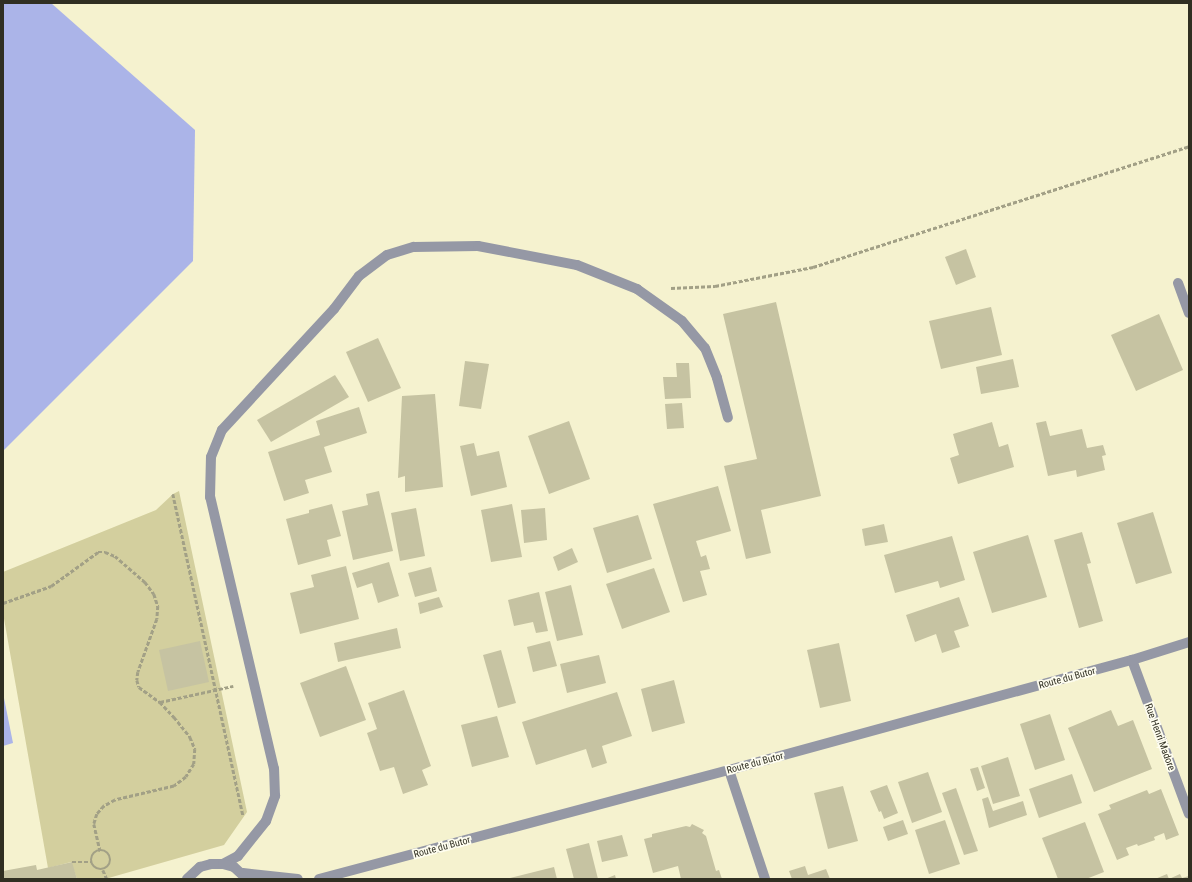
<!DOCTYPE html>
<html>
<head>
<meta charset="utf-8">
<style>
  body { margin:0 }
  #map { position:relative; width:1192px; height:882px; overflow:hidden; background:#f5f2cf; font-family:"Roboto Condensed",sans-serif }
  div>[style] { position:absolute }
  .green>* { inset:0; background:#d3cf9e }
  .water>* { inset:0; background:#abb4e8 }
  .building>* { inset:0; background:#c6c3a2 }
  .path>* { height:2.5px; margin-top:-1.25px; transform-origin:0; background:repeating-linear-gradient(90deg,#a2a086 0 4px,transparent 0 6px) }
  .path>.ring { margin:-1.25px; padding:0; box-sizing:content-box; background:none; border:2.5px solid #a2a086; border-radius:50% }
  .service>* { height:10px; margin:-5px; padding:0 5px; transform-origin:5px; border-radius:5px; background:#9598a5 }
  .minor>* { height:10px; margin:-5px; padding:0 5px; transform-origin:5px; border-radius:5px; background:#9598a5 }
  .tertiary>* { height:10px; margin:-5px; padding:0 5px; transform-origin:5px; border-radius:5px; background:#9598a5 }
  span { translate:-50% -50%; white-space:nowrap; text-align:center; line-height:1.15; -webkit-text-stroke:3.5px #fffef0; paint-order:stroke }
  .street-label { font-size:10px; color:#302f22 }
  .frame { position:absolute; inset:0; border:4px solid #302f22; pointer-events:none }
</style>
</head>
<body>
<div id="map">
  <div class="green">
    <i style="clip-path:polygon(179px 491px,247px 812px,224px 845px,105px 879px,77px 879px,71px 862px,48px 868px,3px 613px,3px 572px,156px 510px,173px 494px)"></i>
  </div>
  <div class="water">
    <i style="clip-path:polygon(3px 3px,51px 3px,195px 130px,193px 261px,3px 451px)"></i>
    <i style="clip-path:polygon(3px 693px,13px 743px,3px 746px)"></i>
  </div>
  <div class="building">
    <i style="clip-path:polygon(966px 249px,976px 277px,956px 285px,945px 257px)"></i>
    <i style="clip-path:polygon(776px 302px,821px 496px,761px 510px,771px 553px,746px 559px,724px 466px,757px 459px,723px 314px)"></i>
    <i style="clip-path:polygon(991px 307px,1002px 355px,941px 369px,929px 321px)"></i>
    <i style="clip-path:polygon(1159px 314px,1183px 370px,1136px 391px,1111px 335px)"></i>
    <i style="clip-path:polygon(378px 338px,401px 388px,368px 402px,346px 352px)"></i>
    <i style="clip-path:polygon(1013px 359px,1019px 387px,981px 394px,976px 367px)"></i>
    <i style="clip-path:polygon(465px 361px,489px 364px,481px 409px,459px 406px)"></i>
    <i style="clip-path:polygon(676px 363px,689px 363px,691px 398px,665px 399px,663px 377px,677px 377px)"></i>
    <i style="clip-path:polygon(335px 375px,349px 397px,271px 442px,257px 420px)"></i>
    <i style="clip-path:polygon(435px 394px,443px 487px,405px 492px,405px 476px,398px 478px,402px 396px)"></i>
    <i style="clip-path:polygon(682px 403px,684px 428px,667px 429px,665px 404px)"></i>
    <i style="clip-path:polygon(359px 407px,367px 433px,324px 447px,332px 472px,305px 480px,309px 493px,284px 501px,268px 452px,320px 435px,316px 421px)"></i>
    <i style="clip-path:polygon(569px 421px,590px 479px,549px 494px,528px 436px)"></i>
    <i style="clip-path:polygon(1046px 421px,1050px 436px,1082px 429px,1087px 448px,1103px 445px,1106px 455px,1102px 456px,1105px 470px,1077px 477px,1076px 470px,1048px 476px,1036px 423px)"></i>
    <i style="clip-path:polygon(992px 422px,999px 447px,1008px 444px,1014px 467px,958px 484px,950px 458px,959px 455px,953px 434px)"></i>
    <i style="clip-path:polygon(474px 443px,477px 456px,499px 451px,507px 487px,471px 496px,460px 446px)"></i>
    <i style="clip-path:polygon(718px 486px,731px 531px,696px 541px,701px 557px,706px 555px,710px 569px,700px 571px,707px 595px,683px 602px,653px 504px)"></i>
    <i style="clip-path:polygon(379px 491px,393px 551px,353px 560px,342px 511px,368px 505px,366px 494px)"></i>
    <i style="clip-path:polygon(332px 504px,341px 536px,327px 540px,331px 556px,298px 565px,286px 519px,309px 513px,309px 510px)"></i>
    <i style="clip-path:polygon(512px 504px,522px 557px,491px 562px,481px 510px)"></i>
    <i style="clip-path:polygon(416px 508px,425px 556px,400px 561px,391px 513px)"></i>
    <i style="clip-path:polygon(545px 508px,547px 540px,524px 543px,521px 510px)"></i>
    <i style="clip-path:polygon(1153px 512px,1172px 573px,1136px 584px,1117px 523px)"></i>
    <i style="clip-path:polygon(638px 515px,652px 559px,607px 573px,593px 528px)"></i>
    <i style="clip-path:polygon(884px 524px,888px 542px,865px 546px,862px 529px)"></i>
    <i style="clip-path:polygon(1082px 532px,1091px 563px,1087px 564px,1103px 621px,1079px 628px,1054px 540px)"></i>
    <i style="clip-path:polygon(1028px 535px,1047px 597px,992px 613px,973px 552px)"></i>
    <i style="clip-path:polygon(952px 536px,965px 580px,940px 588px,938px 581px,895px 593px,884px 555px)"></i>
    <i style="clip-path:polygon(572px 548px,578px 562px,558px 571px,553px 557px)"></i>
    <i style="clip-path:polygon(389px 562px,399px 596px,378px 603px,372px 583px,357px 588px,352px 573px)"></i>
    <i style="clip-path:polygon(346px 566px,359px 619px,300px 634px,290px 593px,314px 587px,311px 575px)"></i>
    <i style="clip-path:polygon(431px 567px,437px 591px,415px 597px,408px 573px)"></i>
    <i style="clip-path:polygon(654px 568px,670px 612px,622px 629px,606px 584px)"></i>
    <i style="clip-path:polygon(571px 585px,583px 635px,557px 641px,545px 592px)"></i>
    <i style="clip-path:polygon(539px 592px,548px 631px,536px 633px,533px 622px,514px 626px,508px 600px)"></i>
    <i style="clip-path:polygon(439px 597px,443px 607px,420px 614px,418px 603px)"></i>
    <i style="clip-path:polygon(959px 597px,969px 626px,954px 631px,960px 647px,942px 653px,936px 634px,915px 642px,906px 615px)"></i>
    <i style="clip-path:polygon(397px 628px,401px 648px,338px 662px,334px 643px)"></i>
    <i style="clip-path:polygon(200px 641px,209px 682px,168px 691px,159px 650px)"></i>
    <i style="clip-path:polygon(550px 641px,557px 666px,533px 672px,527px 647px)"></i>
    <i style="clip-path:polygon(839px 643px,851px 701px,820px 708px,807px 650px)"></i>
    <i style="clip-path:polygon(501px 650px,516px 703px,498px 708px,483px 655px)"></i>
    <i style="clip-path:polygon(599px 655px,606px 683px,567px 693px,560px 664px)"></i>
    <i style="clip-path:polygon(346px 666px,366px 720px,320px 737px,300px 683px)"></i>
    <i style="clip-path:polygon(674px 680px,685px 723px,652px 732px,641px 689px)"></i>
    <i style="clip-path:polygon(404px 690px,431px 766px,422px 770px,428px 785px,403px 794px,394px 767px,380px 771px,367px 733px,377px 729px,368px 703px)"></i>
    <i style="clip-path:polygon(617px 692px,632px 736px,602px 746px,607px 763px,592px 768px,586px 749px,536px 765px,522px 722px)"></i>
    <i style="clip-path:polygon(1111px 710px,1118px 726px,1133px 720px,1152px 769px,1094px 792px,1068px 728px)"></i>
    <i style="clip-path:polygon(1050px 714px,1065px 760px,1035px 770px,1020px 724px)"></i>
    <i style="clip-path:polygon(497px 716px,509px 757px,472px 767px,461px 725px)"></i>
    <i style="clip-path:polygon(1008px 757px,1020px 796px,993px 804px,981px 766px)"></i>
    <i style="clip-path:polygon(978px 767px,985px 788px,977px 791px,970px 769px)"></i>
    <i style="clip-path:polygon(928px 772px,942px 812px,912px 823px,898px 782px)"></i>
    <i style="clip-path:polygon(1072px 774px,1082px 803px,1039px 818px,1029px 789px)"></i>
    <i style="clip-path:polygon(887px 785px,898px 813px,884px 819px,881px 811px,879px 812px,870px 791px)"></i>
    <i style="clip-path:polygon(843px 786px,858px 841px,828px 849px,814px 793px)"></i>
    <i style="clip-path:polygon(956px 788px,978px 851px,964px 855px,942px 793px)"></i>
    <i style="clip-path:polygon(1161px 789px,1179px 835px,1166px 840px,1164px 833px,1154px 837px,1155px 840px,1138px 846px,1137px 844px,1126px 848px,1129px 855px,1117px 860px,1098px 814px,1111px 809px,1109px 805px,1147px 790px,1149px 794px)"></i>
    <i style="clip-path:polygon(988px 797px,993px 811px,1023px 801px,1027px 815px,989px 828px,982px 799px)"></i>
    <i style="clip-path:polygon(903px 820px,908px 834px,888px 841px,883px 827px)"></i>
    <i style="clip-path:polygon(945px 820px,960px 864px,929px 874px,915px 830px)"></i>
    <i style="clip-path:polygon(1085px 822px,1104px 872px,1086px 879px,1058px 879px,1042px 838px)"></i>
    <i style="clip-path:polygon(692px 824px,704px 830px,702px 833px,706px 836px,716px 871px,719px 870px,722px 879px,681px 879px,678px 866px,653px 873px,644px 839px,652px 837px,652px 834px,686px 826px,690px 827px)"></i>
    <i style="clip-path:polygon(622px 835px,628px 856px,602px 862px,597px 841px)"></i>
    <i style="clip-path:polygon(589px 843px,598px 879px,574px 879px,566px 849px)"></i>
    <i style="clip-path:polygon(72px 862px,77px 879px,3px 879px,3px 871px,36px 865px,37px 870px)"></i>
    <i style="clip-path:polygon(805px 866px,808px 875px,826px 869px,830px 879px,792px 879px,789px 871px)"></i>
    <i style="clip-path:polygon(554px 867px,557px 879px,510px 879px,510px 878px)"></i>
    <i style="clip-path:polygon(1167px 874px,1169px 879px,1180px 874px,1182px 878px,1189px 876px,1189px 879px,1155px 879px)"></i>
    <i style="clip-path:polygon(615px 875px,616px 879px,605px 879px)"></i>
  </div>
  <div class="path">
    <i style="left:671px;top:288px;width:44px;rotate:-2.6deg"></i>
    <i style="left:715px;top:286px;width:100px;rotate:-11deg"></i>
    <i style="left:813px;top:267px;width:395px;rotate:-17.8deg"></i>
    <i style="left:173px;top:494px;width:329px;rotate:77.7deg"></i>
    <i style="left:3px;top:603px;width:51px;rotate:-19.5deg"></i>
    <i style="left:51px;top:586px;width:58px;rotate:-35.9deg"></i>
    <i style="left:98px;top:552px;width:7px"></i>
    <i style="left:105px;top:552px;width:11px;rotate:22deg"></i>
    <i style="left:115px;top:556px;width:40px;rotate:41deg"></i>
    <i style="left:145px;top:582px;width:15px;rotate:53deg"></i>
    <i style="left:154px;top:594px;width:13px;rotate:72deg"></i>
    <i style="left:158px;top:606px;width:13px;rotate:94deg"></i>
    <i style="left:157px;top:619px;width:56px;rotate:109.7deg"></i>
    <i style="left:138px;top:672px;width:8px;rotate:97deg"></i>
    <i style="left:137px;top:680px;width:7px;rotate:74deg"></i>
    <i style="left:139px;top:687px;width:26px;rotate:36deg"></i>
    <i style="left:160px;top:702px;width:21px;rotate:47deg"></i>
    <i style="left:174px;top:717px;width:26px;rotate:51deg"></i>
    <i style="left:190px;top:737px;width:13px;rotate:67deg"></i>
    <i style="left:195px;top:749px;width:15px;rotate:94deg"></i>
    <i style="left:194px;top:764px;width:15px;rotate:122deg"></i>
    <i style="left:186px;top:777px;width:15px;rotate:143deg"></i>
    <i style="left:174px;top:786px;width:61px;rotate:166.7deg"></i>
    <i style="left:115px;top:800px;width:13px;rotate:151deg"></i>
    <i style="left:104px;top:806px;width:11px;rotate:131deg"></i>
    <i style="left:97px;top:814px;width:10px;rotate:107deg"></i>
    <i style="left:94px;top:824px;width:28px;rotate:77deg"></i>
    <i style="left:160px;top:702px;width:75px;rotate:-12.4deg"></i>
    <i class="ring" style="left:91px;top:850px;width:17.5px;height:17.5px"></i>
    <i style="left:72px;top:862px;width:20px"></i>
    <i style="left:103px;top:870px;width:10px;rotate:66deg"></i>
  </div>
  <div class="service">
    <i style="left:223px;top:864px;width:17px;rotate:-28deg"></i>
    <i style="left:238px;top:856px;width:45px;rotate:-51.3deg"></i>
    <i style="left:266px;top:821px;width:27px;rotate:-70deg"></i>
    <i style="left:275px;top:796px;width:27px;rotate:-92deg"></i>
    <i style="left:274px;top:769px;width:279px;rotate:-103.2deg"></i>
    <i style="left:210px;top:497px;width:40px;rotate:-88.6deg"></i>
    <i style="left:211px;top:457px;width:29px;rotate:-68deg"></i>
    <i style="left:222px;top:430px;width:165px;rotate:-47.2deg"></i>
    <i style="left:334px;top:309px;width:41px;rotate:-52.9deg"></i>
    <i style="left:359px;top:276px;width:35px;rotate:-37deg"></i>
    <i style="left:387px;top:255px;width:28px;rotate:-17deg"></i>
    <i style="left:414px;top:247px;width:64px;rotate:-0.9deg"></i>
    <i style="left:478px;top:246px;width:101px;rotate:10.9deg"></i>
    <i style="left:577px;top:265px;width:65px;rotate:21.8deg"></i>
    <i style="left:637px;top:289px;width:55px;rotate:35.4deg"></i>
    <i style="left:682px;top:321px;width:35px;rotate:50deg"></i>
    <i style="left:705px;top:348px;width:32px;rotate:68deg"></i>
    <i style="left:717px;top:378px;width:41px;rotate:74.6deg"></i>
  </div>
  <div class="minor">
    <i style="left:1178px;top:283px;width:32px;rotate:70deg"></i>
    <i style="left:1132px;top:660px;width:164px;rotate:69.7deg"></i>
    <i style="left:729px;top:770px;width:115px;rotate:71.7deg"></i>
  </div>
  <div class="tertiary">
    <i style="left:243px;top:873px;width:55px;rotate:6.2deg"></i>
    <i style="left:187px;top:879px;width:18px;rotate:-43deg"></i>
    <i style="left:200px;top:867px;width:11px;rotate:-15deg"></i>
    <i style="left:211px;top:864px;width:12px"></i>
    <i style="left:223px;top:864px;width:11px;rotate:15deg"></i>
    <i style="left:234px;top:867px;width:18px;rotate:43deg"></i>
    <i style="left:319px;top:879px;width:424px;rotate:-14.9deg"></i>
    <i style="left:729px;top:770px;width:418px;rotate:-15.3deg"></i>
    <i style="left:1132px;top:660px;width:60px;rotate:-17.5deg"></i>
  </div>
  <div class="street-label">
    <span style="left:1067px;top:678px;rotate:-15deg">Route du Butor</span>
    <span style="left:1160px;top:737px;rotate:70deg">Rue Henri Madore</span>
    <span style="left:755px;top:763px;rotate:-15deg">Route du Butor</span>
    <span style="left:442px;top:847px;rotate:-15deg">Route du Butor</span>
  </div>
  <div class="frame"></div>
</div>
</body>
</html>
